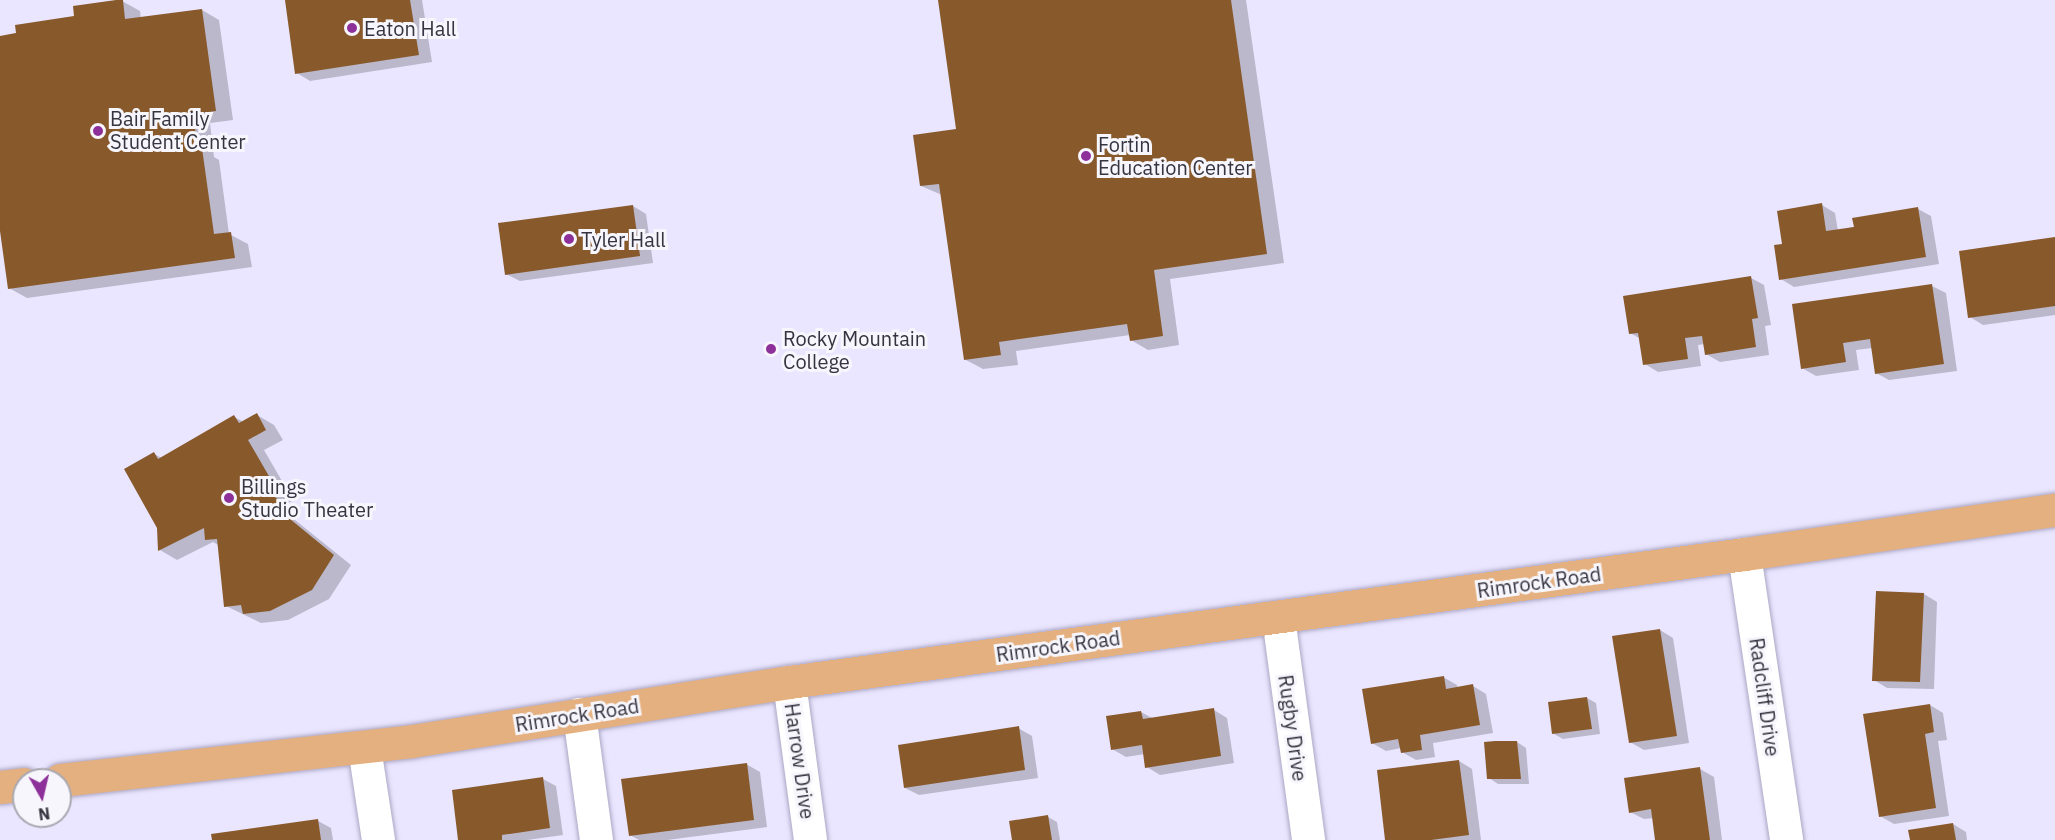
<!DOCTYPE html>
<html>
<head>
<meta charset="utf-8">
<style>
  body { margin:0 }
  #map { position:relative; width:2055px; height:840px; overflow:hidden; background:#eae6ff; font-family:"IBM Plex Sans",sans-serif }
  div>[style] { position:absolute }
  .shadow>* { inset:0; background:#0003 }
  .building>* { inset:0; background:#88592b }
  .roads { filter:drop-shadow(0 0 2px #aca7c4) drop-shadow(0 0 2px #aca7c4) }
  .minor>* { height:33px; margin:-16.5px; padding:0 16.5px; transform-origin:16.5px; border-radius:16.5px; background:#fff }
  .major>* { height:33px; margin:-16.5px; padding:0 16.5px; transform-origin:16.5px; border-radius:16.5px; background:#e5b07f }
  .dots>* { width:16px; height:16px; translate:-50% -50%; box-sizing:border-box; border:3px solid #f7f6fc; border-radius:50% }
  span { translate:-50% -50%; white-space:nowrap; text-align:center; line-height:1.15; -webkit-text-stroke:6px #f7f6fc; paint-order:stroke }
  .poi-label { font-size:20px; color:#363440 }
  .left { translate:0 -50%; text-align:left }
  .street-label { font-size:20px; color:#363440 }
  .north { position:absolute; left:12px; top:768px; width:60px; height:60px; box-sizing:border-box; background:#f7f6fc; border:2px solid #aaa8b1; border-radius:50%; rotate:172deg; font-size:16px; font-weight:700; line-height:24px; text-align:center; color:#363440 }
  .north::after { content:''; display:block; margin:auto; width:21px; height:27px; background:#8e309a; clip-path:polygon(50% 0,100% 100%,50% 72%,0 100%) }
</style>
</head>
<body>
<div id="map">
  <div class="shadow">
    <i style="clip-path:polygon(294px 0,422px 0,432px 62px,310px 81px,297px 73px)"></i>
    <i style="clip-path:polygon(939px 0,1246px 0,1284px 263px,1170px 279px,1179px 345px,1148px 350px,1131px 340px,1130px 335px,1016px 351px,1018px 365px,983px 369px,966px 360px,942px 195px,921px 186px,957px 130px)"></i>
    <i style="clip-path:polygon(122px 1px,140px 11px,141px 19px,202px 10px,219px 20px,233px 120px,210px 123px,214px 157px,219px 160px,229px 234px,248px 244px,252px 267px,27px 298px,9px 288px,0 220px,0 37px,76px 18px)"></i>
    <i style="clip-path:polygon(1822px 205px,1835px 213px,1838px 231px,1918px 209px,1931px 216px,1939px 264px,1794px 287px,1781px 279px,1784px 245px)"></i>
    <i style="clip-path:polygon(633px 206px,646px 214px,653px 263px,520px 281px,506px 274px)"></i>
    <i style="clip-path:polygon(2055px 239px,2055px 315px,1983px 325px,1970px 317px)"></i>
    <i style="clip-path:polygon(1751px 278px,1764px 285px,1771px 325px,1765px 326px,1769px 355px,1720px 362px,1706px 354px,1705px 344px,1698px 345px,1701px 366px,1658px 372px,1645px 364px,1641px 339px,1630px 333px)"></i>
    <i style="clip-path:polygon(1932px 286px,1946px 293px,1957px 371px,1889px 380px,1876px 373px,1872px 348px,1856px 350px,1859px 370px,1816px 376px,1802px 368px)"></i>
    <i style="clip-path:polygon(257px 415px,274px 425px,283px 440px,264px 450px,293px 500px,286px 505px,300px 514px,295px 520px,351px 565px,329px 599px,288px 620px,261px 623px,226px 606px,220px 546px,213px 542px,177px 560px,160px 550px,154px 454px,162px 458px,234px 417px,244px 422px)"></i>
    <i style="clip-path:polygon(1924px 594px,1937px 602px,1934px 689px,1887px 688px,1874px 680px)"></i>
    <i style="clip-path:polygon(1660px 630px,1673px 638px,1689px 743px,1644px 750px,1630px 742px)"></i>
    <i style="clip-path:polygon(1443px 677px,1457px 685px,1458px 689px,1473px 686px,1486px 694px,1493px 733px,1433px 743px,1435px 757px,1416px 760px,1402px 752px,1401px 748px,1386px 751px,1372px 743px)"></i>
    <i style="clip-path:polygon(1587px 698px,1596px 703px,1600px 734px,1563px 739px,1554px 734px)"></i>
    <i style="clip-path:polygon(1930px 705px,1943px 713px,1947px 740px,1938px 741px,1949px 816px,1894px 824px,1880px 816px)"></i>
    <i style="clip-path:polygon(1214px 710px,1227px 718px,1234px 763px,1160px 775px,1147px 767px,1145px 754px,1126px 757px,1112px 749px,1141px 712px,1154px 719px)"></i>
    <i style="clip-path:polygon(1018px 728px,1032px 736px,1038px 778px,919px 795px,905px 788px)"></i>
    <i style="clip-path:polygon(1517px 742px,1526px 748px,1529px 784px,1498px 784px,1489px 778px)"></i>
    <i style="clip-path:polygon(1459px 761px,1472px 769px,1481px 840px,1387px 840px)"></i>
    <i style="clip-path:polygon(746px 764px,760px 772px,767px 827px,667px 840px,639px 840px,630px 835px)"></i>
    <i style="clip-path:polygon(1700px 769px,1714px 777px,1722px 840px,1657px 840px,1654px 818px,1644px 819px,1630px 812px)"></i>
    <i style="clip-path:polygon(543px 779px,556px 786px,563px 835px,527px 840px,460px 840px)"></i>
    <i style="clip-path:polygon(1048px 817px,1057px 822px,1060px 840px,1014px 840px)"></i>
    <i style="clip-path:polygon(318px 821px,331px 828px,333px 840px,213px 840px)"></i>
    <i style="clip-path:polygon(1953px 824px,1966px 832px,1967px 840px,1911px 840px)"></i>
  </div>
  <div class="building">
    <i style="clip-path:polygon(116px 0,123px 0,125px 19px,202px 9px,216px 111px,193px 114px,198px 149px,202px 148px,214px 234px,231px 232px,235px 258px,8px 289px,0 231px,0 36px,16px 33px,15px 25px,74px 16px,73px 6px)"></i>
    <i style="clip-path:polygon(285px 0,410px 0,419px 55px,295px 74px)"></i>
    <i style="clip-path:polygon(938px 0,1231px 0,1267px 254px,1154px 270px,1163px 336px,1130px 341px,1127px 324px,999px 342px,1001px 355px,964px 360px,939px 184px,920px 186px,913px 135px,956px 129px)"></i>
    <i style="clip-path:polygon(1822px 203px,1826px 231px,1854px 227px,1852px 218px,1918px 207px,1926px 257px,1779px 280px,1774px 245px,1782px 244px,1777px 211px)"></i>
    <i style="clip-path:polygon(633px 205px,640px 256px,505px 275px,498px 223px)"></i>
    <i style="clip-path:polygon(2055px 237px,2055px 306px,1968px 318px,1959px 251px)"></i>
    <i style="clip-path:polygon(1751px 276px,1758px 318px,1752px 319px,1756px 347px,1705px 355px,1702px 336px,1685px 338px,1688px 359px,1643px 365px,1638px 333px,1629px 334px,1623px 296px)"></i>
    <i style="clip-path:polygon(1932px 284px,1944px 364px,1875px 374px,1870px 339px,1843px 343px,1846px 362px,1801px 369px,1792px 304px)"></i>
    <i style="clip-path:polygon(257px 413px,266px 430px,248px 440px,277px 490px,270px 494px,284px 503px,279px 510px,334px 555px,312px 590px,270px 611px,243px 614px,241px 605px,224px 607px,217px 539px,205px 540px,204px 528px,158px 551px,157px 528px,124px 469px,154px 452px,158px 459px,234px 415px,239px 423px)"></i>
    <i style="clip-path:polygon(1876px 591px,1924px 593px,1920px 682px,1872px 681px)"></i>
    <i style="clip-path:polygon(1660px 629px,1677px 736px,1629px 743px,1612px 636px)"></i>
    <i style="clip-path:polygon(1444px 676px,1446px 689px,1473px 684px,1480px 725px,1420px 735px,1422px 750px,1401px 753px,1398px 739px,1371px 744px,1362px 689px)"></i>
    <i style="clip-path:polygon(1587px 697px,1592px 729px,1552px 734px,1548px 702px)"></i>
    <i style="clip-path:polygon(1930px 704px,1934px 732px,1925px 734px,1936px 808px,1879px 817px,1863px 714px)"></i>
    <i style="clip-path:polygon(1214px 708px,1221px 756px,1145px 768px,1142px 745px,1111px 750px,1106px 716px,1141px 711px,1143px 719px)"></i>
    <i style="clip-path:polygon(1019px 726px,1025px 770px,904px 788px,898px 745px)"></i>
    <i style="clip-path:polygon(1495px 741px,1517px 741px,1521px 779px,1487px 779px,1484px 742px)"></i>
    <i style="clip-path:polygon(1459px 760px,1469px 835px,1431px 840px,1385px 840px,1377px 770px)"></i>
    <i style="clip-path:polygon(747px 763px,754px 820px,629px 836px,621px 779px)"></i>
    <i style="clip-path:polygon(1700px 767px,1710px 840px,1655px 840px,1651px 809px,1629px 813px,1624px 778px)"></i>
    <i style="clip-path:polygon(543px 777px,550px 828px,502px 835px,502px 840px,458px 840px,452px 790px)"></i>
    <i style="clip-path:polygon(1048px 815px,1052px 840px,1012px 840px,1009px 821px)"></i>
    <i style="clip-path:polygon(318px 819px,321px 840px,212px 840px,211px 834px)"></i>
    <i style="clip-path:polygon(1953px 823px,1956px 840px,1910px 840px,1908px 830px)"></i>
  </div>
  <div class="roads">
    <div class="minor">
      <i style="left:1744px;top:554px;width:289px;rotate:81.6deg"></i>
      <i style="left:1278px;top:617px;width:225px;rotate:82.3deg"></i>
      <i style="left:789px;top:682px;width:159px;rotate:82.4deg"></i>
      <i style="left:579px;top:714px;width:127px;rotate:82.3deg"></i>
      <i style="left:364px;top:747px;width:94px;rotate:81.4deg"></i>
    </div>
    <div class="major">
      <i style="left:60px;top:780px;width:354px;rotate:-6.3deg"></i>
      <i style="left:412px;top:741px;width:382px;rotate:-8.9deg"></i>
      <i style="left:789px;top:682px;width:964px;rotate:-7.63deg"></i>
      <i style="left:1744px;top:554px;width:314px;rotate:-8.1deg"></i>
      <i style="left:0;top:787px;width:24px;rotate:-7deg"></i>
    </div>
  </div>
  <div class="dots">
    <i style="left:352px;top:28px;background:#8e309a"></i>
    <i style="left:98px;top:131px;background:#8e309a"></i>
    <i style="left:1086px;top:156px;background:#8e309a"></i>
    <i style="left:569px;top:239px;background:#8e309a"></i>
    <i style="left:771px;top:349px;background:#8e309a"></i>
    <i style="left:229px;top:498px;background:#8e309a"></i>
  </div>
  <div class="poi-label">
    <span class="left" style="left:364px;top:28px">Eaton Hall</span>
    <span class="left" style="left:110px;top:130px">Bair Family<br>Student Center</span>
    <span class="left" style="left:1098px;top:156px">Fortin<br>Education Center</span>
    <span class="left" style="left:581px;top:239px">Tyler Hall</span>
    <span class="left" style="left:783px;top:350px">Rocky Mountain<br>College</span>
    <span class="left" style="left:241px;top:498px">Billings<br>Studio Theater</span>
  </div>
  <div class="street-label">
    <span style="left:1539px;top:582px;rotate:-8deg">Rimrock Road</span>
    <span style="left:1058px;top:646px;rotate:-8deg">Rimrock Road</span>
    <span style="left:1765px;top:697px;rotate:82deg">Radcliff Drive</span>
    <span style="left:577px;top:715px;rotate:-9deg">Rimrock Road</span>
    <span style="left:1293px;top:728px;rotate:82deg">Rugby Drive</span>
    <span style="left:800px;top:761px;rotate:82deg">Harrow Drive</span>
  </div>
  <div class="north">N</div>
</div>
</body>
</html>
